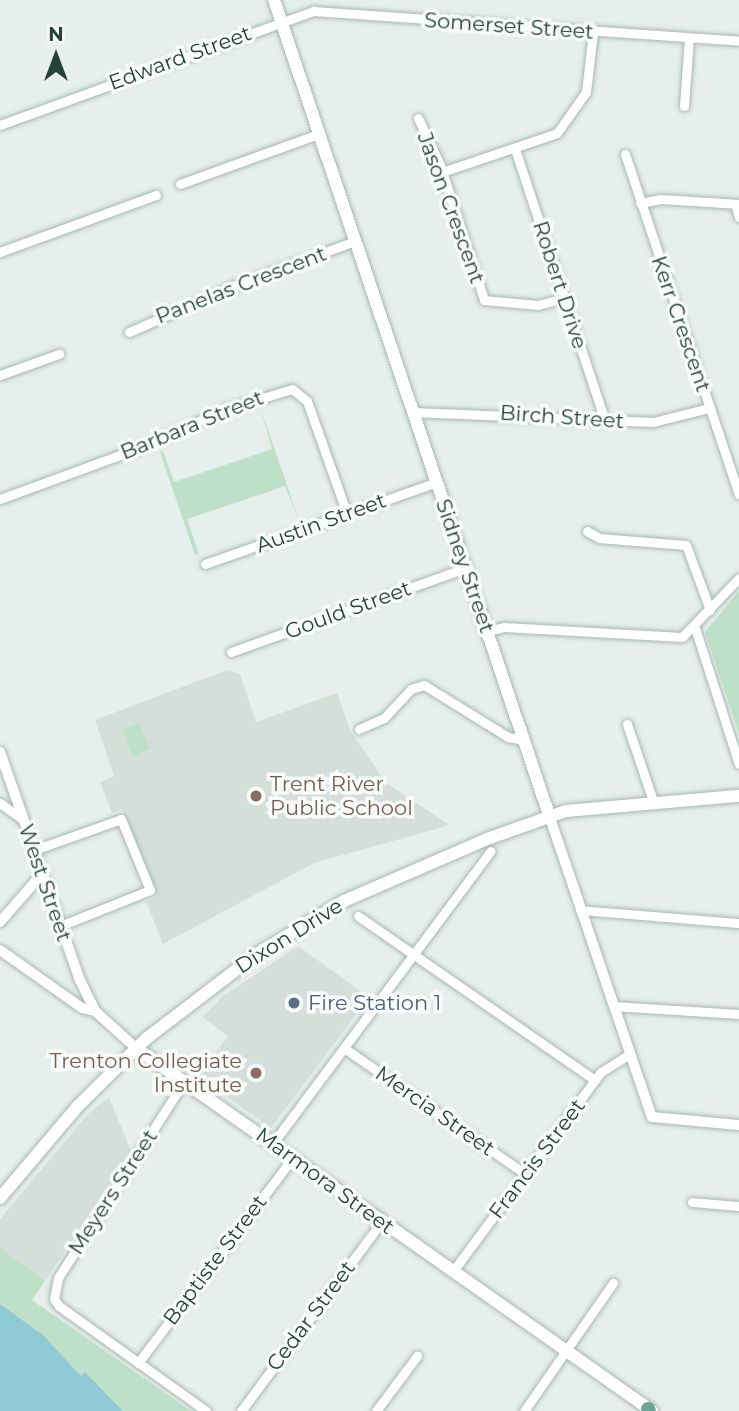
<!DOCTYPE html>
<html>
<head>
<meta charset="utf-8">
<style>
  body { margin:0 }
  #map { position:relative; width:739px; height:1411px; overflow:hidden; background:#e6efeb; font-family:Montserrat,sans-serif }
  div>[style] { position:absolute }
  .built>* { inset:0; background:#d4dfda }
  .green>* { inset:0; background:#bfe0c8 }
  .water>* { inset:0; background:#8ec9d4 }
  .roads { filter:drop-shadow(0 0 2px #a8b8b2) drop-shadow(0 0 2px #a8b8b2) }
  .minor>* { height:9px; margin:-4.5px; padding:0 4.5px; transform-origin:4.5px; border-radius:4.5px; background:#fff }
  .tertiary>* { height:10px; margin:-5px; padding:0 5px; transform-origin:5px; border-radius:5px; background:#fff }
  .secondary>* { height:12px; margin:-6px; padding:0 6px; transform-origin:6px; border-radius:6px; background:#fff }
  .primary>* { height:14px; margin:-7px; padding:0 7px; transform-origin:7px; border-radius:7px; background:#6aa596 }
  .dots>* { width:19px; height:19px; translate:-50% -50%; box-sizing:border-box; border:4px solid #f7fbf9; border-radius:50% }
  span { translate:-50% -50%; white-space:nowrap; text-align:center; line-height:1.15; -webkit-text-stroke:7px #f7fbf9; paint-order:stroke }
  .street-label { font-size:21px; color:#24423a }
  .education-label { font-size:21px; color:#785e54 }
  .left { translate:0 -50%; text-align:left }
  .right { translate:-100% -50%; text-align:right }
  .service-label { font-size:21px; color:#4e5e75 }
  .north { position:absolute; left:21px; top:21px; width:70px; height:70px; -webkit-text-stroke:5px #f7fbf9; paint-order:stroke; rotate:0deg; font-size:19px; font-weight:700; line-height:28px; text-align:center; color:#24423a }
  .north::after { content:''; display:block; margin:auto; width:24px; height:32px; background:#24423a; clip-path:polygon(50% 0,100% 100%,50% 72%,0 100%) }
</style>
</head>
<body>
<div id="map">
  <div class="built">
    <i style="clip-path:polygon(227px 670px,240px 674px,256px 722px,337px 693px,351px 732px,386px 783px,450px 825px,314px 863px,163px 944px,146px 901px,157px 897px,122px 809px,112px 813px,100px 782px,114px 776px,95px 720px)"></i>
    <i style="clip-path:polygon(298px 946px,369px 997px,271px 1128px,198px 1076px,228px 1036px,202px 1017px,222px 997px)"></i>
    <i style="clip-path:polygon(109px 1097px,131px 1151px,45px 1281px,0 1247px,0 1219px,88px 1114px)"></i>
  </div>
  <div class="green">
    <i style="clip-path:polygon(260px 407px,299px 520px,285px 486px,187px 519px,199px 554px,195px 555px,160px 452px,163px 451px,174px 482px,272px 449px)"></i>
    <i style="clip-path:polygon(739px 591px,739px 733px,705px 632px)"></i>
    <i style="clip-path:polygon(139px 723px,150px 749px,132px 756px,122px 730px)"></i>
    <i style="clip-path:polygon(0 1247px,45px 1281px,32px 1300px,191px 1411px,123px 1411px,86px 1373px,81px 1376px,43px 1335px,0 1304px)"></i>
  </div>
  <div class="water">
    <i style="clip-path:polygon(0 1304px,43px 1335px,81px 1376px,85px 1372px,123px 1411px,0 1411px)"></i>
  </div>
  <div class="roads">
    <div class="minor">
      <i style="left:684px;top:106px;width:68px;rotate:-85.8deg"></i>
      <i style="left:418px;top:118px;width:52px;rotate:64.9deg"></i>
      <i style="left:440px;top:165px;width:142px;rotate:71.9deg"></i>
      <i style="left:484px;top:300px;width:54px;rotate:5.3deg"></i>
      <i style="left:538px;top:305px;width:27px;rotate:-15deg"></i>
      <i style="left:0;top:125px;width:334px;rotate:-20deg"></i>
      <i style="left:314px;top:11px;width:426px;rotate:4deg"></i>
      <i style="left:515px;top:149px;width:287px;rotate:71.7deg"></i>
      <i style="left:625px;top:154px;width:359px;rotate:71.5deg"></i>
      <i style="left:442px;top:172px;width:121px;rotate:-18.7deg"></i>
      <i style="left:557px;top:133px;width:50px;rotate:-54.7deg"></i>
      <i style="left:586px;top:92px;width:60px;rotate:-83.3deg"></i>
      <i style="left:180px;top:184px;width:147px;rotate:-19.9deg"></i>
      <i style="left:640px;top:203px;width:21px;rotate:-11deg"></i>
      <i style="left:661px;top:199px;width:78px;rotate:3.7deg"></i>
      <i style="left:735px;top:204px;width:14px;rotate:73deg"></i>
      <i style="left:0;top:252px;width:166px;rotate:-20.1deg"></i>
      <i style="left:129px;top:332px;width:117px;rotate:-23.7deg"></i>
      <i style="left:236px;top:285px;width:127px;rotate:-20.3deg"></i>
      <i style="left:0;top:375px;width:63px;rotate:-19.6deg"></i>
      <i style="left:413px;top:412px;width:240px;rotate:2.4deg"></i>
      <i style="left:653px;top:422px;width:58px;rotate:-14deg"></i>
      <i style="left:0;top:499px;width:153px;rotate:-20.2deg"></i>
      <i style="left:144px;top:446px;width:90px;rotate:-24.3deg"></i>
      <i style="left:226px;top:409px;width:69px;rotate:-16.9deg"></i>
      <i style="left:292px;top:389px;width:19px;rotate:39deg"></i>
      <i style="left:307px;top:401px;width:120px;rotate:70.5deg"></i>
      <i style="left:587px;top:531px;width:14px;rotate:30deg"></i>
      <i style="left:599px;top:538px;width:87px;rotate:4.6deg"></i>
      <i style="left:686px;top:545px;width:69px;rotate:69.7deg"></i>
      <i style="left:205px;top:564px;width:246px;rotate:-19.5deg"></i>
      <i style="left:695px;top:628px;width:143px;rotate:72.1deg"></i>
      <i style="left:487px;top:631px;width:17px;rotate:-13deg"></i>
      <i style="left:504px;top:627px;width:178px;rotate:3.2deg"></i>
      <i style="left:682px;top:637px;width:82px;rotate:-46deg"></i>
      <i style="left:231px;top:652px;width:249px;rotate:-19.7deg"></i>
      <i style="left:627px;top:724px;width:81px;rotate:71.3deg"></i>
      <i style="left:359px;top:729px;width:27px;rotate:-24deg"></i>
      <i style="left:384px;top:718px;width:40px;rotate:-47deg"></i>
      <i style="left:411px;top:689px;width:14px;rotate:-17deg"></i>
      <i style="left:424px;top:685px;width:99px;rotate:31.8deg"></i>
      <i style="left:508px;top:737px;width:15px;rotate:11deg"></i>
      <i style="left:0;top:803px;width:27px;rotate:36deg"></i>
      <i style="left:34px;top:850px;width:92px;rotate:-19.6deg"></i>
      <i style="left:121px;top:819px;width:77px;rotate:67.8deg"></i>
      <i style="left:150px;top:890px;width:97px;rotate:158.2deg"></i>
      <i style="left:580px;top:910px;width:160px;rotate:4.7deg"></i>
      <i style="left:358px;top:916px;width:288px;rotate:34.7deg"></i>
      <i style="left:613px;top:1006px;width:126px;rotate:3.6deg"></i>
      <i style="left:344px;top:1048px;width:221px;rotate:34.8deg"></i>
      <i style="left:185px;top:1080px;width:235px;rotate:122.7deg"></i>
      <i style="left:58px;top:1278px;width:21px;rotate:101deg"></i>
      <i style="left:54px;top:1299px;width:9px;rotate:54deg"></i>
      <i style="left:59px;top:1306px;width:181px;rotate:35.5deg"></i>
      <i style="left:273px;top:1143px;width:364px;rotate:-53.3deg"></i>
      <i style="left:692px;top:1202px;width:47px;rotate:4.9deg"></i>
      <i style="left:453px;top:1271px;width:248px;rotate:-53.4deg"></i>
      <i style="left:601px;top:1072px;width:32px;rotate:-32deg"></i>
      <i style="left:138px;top:1363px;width:258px;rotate:-53deg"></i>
      <i style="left:241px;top:1411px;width:237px;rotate:-53.4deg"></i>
      <i style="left:376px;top:1411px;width:69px;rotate:-53.3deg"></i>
      <i style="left:524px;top:1411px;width:156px;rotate:-55.2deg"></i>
    </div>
    <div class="tertiary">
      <i style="left:0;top:752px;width:239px;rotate:70.7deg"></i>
      <i style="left:79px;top:978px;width:37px;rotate:64deg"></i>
      <i style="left:549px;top:815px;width:319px;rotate:71.2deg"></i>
      <i style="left:652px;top:1117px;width:87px;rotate:5.3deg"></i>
      <i style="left:0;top:922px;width:64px;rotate:-48.8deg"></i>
      <i style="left:0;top:950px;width:100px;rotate:35.3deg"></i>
      <i style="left:82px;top:1008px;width:13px;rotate:13deg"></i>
      <i style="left:95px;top:1011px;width:55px;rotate:42.1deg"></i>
    </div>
    <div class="secondary">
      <i style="left:274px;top:0;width:860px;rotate:71.35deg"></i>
      <i style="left:136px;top:1048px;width:631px;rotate:35.13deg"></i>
      <i style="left:0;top:1198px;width:122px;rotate:-49.7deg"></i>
      <i style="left:79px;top:1105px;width:95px;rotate:-44.6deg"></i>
      <i style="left:147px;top:1038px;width:138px;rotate:-37.4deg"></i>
      <i style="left:257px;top:954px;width:102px;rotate:-31.3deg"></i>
      <i style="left:344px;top:901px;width:156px;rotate:-23.4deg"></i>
      <i style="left:487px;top:839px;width:84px;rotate:-19.5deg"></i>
      <i style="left:566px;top:811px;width:174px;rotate:-5deg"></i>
    </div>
    <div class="primary">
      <i style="left:648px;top:1409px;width:2px;rotate:63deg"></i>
    </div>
  </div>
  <div class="dots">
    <i style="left:256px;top:796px;background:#8d6e63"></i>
    <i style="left:294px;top:1003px;background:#5c6f8a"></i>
    <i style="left:256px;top:1073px;background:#8d6e63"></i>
  </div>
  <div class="street-label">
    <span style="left:509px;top:26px;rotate:4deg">Somerset Street</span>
    <span style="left:180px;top:58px;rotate:-20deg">Edward Street</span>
    <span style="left:451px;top:208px;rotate:70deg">Jason Crescent</span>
    <span style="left:241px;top:285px;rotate:-21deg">Panelas Crescent</span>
    <span style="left:560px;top:285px;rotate:72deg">Robert Drive</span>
    <span style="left:681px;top:324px;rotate:71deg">Kerr Crescent</span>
    <span style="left:562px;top:417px;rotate:4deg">Birch Street</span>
    <span style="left:192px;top:425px;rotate:-22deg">Barbara Street</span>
    <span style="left:321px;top:523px;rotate:-20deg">Austin Street</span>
    <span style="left:465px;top:566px;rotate:71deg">Sidney Street</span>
    <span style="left:348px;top:610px;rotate:-20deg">Gould Street</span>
    <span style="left:45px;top:883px;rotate:71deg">West Street</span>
    <span style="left:289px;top:936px;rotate:-32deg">Dixon Drive</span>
    <span style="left:435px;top:1111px;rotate:35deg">Mercia Street</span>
    <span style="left:537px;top:1159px;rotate:-53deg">Francis Street</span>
    <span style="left:325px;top:1181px;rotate:36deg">Marmora Street</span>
    <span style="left:113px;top:1192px;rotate:-57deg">Meyers Street</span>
    <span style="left:215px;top:1260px;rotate:-53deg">Baptiste Street</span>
    <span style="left:311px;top:1316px;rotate:-53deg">Cedar Street</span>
  </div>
  <div class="education-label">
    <span class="left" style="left:270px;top:796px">Trent River<br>Public School</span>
    <span class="right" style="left:242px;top:1073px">Trenton Collegiate<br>Institute</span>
  </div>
  <div class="service-label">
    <span class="left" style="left:308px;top:1003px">Fire Station 1</span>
  </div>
  <div class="north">N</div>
</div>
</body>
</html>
